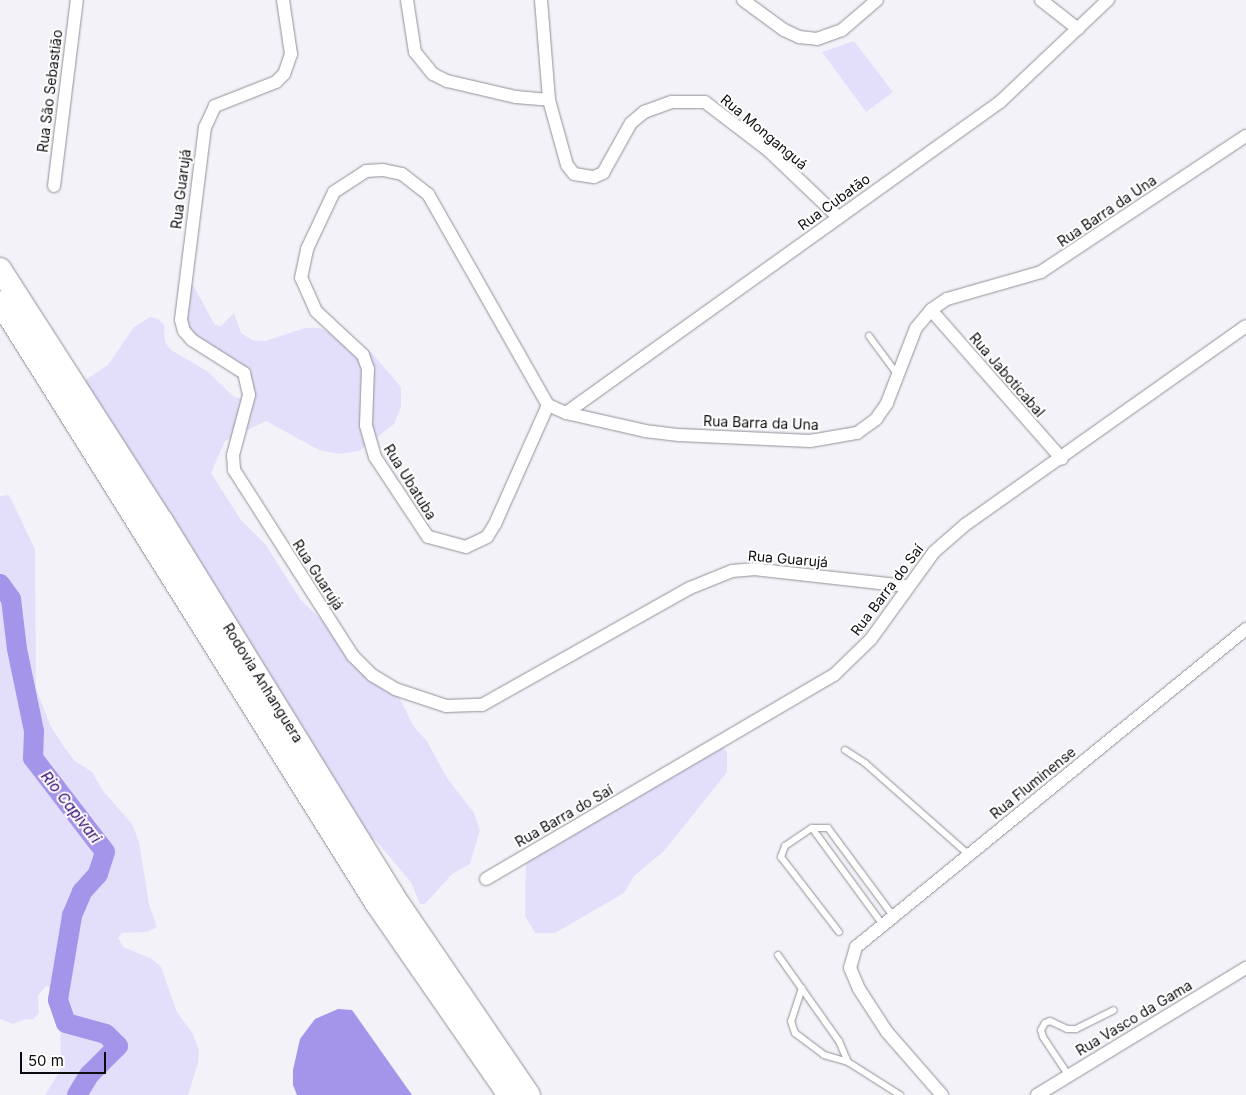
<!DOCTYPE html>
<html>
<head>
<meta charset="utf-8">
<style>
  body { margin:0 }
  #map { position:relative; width:1246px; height:1095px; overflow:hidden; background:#f3f2f9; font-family:Inter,sans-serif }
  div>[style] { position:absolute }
  .green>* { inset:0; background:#e3dffb }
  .water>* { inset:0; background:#a494ea }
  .river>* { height:20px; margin:-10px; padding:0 10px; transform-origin:10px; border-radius:10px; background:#a494ea }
  .roads { filter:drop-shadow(0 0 1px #919096) drop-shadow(0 0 1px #919096) }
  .lane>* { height:6px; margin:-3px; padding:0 3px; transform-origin:3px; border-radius:3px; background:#fff }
  .street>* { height:12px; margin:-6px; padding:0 6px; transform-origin:6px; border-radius:6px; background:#fff }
  .highway>* { height:22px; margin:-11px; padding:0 11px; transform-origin:11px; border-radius:11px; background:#fff }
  span { translate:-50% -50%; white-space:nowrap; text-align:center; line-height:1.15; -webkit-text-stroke:4px #fff; paint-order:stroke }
  .street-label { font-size:14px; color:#0c0c0e }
  .water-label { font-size:15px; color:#31046d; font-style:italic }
  .scale { position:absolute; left:20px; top:1052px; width:86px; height:22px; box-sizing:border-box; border:2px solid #0c0c0e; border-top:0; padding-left:6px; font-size:15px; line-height:18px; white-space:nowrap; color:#0c0c0e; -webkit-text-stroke:4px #fff; paint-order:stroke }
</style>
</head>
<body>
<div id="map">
  <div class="green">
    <i style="clip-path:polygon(854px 41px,893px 92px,866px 112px,822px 52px)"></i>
    <i style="clip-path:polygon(189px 278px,215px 325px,221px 326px,234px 313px,241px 333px,252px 340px,265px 341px,305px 328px,320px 328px,371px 352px,401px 387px,401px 407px,394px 424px,359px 451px,339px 454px,319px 450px,266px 421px,225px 441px,211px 473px,241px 520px,265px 544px,301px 600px,332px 630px,350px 655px,397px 693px,414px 727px,427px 741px,447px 778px,474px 813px,480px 830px,470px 864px,452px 874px,425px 904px,420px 904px,411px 882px,376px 841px,368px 838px,81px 383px,108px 365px,134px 327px,150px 317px,158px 319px,164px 325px,165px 342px,171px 350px,207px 371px,234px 397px,242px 399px,248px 395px,247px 388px,228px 368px,184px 329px)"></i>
    <i style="clip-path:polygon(9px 495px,35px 549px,36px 688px,50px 725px,64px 747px,75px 761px,92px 772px,103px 791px,132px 824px,139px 842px,149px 904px,157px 927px,147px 932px,122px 933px,118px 938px,123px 947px,152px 959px,161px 967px,177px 1012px,193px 1034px,199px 1051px,198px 1063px,188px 1095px,45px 1095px,61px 1069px,60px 1017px,54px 994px,48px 986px,45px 987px,38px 996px,39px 1013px,33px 1020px,26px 1019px,13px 1024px,0 1019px,0 496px)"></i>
    <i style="clip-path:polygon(714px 738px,727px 752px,727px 772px,665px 850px,634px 876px,624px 893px,555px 933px,535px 933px,525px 916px,526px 856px)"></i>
  </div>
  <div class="water">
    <i style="clip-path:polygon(338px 1009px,352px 1010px,412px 1095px,297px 1095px,293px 1085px,293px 1070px,300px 1039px,315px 1019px)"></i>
  </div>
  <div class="river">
    <i style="left:0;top:584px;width:19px;rotate:54deg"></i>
    <i style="left:11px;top:599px;width:50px;rotate:83.2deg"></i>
    <i style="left:17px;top:649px;width:84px;rotate:78.3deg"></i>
    <i style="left:34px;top:731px;width:27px;rotate:92deg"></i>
    <i style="left:33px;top:758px;width:118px;rotate:52.5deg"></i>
    <i style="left:105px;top:852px;width:23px;rotate:108deg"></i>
    <i style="left:98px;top:874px;width:24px;rotate:132deg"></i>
    <i style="left:82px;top:892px;width:26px;rotate:113deg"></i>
    <i style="left:72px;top:916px;width:85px;rotate:99.5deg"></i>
    <i style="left:58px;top:1000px;width:24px;rotate:71deg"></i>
    <i style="left:66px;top:1023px;width:41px;rotate:15.4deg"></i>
    <i style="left:106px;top:1034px;width:17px;rotate:45deg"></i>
    <i style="left:118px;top:1046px;width:41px;rotate:135deg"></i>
    <i style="left:89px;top:1075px;width:23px;rotate:121deg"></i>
  </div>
  <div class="roads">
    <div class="lane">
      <i style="left:869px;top:336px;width:47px;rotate:53.6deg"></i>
      <i style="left:845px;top:750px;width:24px;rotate:33deg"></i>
      <i style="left:865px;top:763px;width:139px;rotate:41.5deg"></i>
      <i style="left:812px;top:828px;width:16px"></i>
      <i style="left:828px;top:828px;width:109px;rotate:53.5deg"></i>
      <i style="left:839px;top:932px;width:95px;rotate:-127.7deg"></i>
      <i style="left:781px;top:857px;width:12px;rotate:-70deg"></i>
      <i style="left:785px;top:846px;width:32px;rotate:-34deg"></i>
      <i style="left:812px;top:828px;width:120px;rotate:53.8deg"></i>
      <i style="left:778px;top:955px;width:105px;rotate:54.7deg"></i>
      <i style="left:839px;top:1041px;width:23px;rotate:67deg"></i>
      <i style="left:802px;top:988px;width:35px;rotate:108deg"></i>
      <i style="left:791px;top:1021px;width:13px;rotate:72deg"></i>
      <i style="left:795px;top:1033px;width:36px;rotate:37deg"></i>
      <i style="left:824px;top:1055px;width:25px;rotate:16deg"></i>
      <i style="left:848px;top:1062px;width:62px;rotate:32.4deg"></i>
      <i style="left:1069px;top:1076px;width:47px;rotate:-123.7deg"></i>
      <i style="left:1043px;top:1037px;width:7px;rotate:-106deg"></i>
      <i style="left:1041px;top:1030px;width:8px;rotate:-60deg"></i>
      <i style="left:1045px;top:1023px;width:5px;rotate:-22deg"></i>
      <i style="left:1050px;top:1021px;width:19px;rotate:25deg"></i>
      <i style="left:1067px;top:1029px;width:9px"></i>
      <i style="left:1076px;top:1029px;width:42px;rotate:-26.6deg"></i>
    </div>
    <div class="street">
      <i style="left:283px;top:0;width:55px;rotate:81.6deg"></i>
      <i style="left:291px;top:54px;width:21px;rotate:109deg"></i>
      <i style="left:284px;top:74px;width:11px;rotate:135deg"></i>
      <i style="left:276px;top:82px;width:66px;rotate:158.5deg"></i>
      <i style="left:215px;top:106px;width:23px;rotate:115deg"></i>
      <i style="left:205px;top:127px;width:194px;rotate:97.1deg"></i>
      <i style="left:181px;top:320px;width:11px;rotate:75deg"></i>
      <i style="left:184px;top:331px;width:12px;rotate:48deg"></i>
      <i style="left:192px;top:340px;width:62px;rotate:32.4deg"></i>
      <i style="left:244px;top:373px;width:23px;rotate:77deg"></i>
      <i style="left:249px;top:395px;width:62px;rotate:104.9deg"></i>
      <i style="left:233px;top:455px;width:15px;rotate:86deg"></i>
      <i style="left:234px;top:470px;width:221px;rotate:57.4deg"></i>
      <i style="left:353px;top:656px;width:27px;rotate:45deg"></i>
      <i style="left:372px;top:675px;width:27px;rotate:31deg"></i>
      <i style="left:395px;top:689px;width:54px;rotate:18.4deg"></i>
      <i style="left:446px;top:706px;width:36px;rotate:-2deg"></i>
      <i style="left:482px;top:705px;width:239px;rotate:-29.4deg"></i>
      <i style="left:690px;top:588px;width:45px;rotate:-22deg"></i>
      <i style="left:732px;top:571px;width:21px;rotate:-5deg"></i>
      <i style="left:753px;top:569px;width:155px;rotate:6.3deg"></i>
      <i style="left:407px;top:0;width:53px;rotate:81.3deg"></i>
      <i style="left:415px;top:52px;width:28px;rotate:51deg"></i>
      <i style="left:433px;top:74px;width:16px;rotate:27deg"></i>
      <i style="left:447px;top:81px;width:71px;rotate:13.1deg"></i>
      <i style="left:516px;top:97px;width:33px;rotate:5deg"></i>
      <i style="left:541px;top:0;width:100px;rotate:85.4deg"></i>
      <i style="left:549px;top:100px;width:67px;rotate:74.5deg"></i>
      <i style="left:567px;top:165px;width:11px;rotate:52deg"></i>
      <i style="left:574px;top:174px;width:20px;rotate:9deg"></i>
      <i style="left:594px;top:177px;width:10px;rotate:-24deg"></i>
      <i style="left:603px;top:173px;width:57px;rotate:-60.8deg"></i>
      <i style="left:631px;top:123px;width:17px;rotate:-40deg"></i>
      <i style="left:644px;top:112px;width:30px;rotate:-20deg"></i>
      <i style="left:672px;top:102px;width:33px"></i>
      <i style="left:705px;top:102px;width:79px;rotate:37.3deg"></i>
      <i style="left:768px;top:150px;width:97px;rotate:43.7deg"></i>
      <i style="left:743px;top:0;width:51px;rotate:36.2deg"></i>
      <i style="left:784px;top:30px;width:17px;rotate:25deg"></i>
      <i style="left:799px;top:37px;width:18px;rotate:6deg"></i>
      <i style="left:817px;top:39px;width:27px;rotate:-20deg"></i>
      <i style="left:842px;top:30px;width:46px;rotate:-40.6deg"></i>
      <i style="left:1041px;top:0;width:47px;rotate:38.1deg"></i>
      <i style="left:383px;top:170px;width:19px;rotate:12deg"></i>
      <i style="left:402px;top:174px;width:33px;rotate:38deg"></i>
      <i style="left:428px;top:194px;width:243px;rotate:60.4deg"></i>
      <i style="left:548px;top:405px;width:130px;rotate:114deg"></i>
      <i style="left:495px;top:524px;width:15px;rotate:122deg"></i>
      <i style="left:487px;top:537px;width:23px;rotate:155deg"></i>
      <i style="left:466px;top:547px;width:39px;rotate:-165deg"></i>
      <i style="left:428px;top:537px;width:96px;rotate:-123.5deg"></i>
      <i style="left:375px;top:457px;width:33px;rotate:-106deg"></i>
      <i style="left:366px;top:425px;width:56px;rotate:-88deg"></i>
      <i style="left:368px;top:369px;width:15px;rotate:-110deg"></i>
      <i style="left:363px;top:355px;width:64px;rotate:-136.9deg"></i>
      <i style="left:316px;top:311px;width:36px;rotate:-114deg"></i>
      <i style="left:301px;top:278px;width:30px;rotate:-78deg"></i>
      <i style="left:307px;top:249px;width:63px;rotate:-64.7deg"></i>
      <i style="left:334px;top:192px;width:38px;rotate:-33deg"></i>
      <i style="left:366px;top:171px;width:17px;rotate:-3deg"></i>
      <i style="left:54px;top:186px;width:187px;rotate:-83deg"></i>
      <i style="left:931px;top:310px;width:198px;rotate:48.7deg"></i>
      <i style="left:548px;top:405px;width:20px;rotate:24deg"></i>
      <i style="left:566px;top:413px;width:81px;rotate:12.8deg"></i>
      <i style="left:645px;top:431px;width:34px;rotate:7deg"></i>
      <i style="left:679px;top:435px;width:131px;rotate:2.6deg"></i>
      <i style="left:810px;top:441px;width:48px;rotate:-9.7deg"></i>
      <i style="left:857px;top:433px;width:24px;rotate:-36deg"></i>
      <i style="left:876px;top:419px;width:19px;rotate:-55deg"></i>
      <i style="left:887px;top:403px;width:80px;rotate:-68.9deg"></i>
      <i style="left:916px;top:328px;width:23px;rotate:-50deg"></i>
      <i style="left:931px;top:310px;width:19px;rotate:-35deg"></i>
      <i style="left:947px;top:299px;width:98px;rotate:-16deg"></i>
      <i style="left:1041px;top:272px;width:246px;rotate:-33.6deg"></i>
      <i style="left:566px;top:413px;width:534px;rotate:-35.62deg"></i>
      <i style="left:1000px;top:102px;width:149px;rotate:-43.4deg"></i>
      <i style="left:486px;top:879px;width:403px;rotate:-30.4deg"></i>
      <i style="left:834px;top:675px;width:52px;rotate:-44.2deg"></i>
      <i style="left:871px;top:639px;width:107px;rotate:-54.1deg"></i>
      <i style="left:934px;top:552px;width:41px;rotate:-41.1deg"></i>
      <i style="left:965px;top:525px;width:344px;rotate:-35.3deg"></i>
      <i style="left:942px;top:1095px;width:84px;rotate:-131.1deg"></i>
      <i style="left:887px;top:1032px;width:51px;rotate:-123.1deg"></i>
      <i style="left:859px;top:989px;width:23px;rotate:-113deg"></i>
      <i style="left:850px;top:968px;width:22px;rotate:-74deg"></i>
      <i style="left:856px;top:947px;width:503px;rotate:-39.19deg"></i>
      <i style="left:1037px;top:1095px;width:245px;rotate:-31.3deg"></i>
    </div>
    <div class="highway">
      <i style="left:0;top:269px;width:300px;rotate:57.3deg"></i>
      <i style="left:162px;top:521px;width:438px;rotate:58.3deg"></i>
      <i style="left:392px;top:894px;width:243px;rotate:55.7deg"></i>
      <i style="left:0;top:302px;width:709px;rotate:57.97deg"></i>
      <i style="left:376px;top:903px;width:234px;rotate:55.3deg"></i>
    </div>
  </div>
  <div class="street-label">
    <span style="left:50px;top:91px;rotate:-83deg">Rua São Sebastião</span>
    <span style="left:764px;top:132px;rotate:40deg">Rua Monganguá</span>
    <span style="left:181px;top:189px;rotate:-83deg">Rua Guarujá</span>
    <span style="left:834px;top:202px;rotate:-36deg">Rua Cubatão</span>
    <span style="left:1107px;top:211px;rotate:-34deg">Rua Barra da Una</span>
    <span style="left:1007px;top:375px;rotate:49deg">Rua Jaboticabal</span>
    <span style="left:761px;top:423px;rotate:2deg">Rua Barra da Una</span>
    <span style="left:410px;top:482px;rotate:58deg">Rua Ubatuba</span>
    <span style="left:788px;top:559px;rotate:5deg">Rua Guarujá</span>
    <span style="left:318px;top:575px;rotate:57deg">Rua Guarujá</span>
    <span style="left:887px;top:590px;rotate:-53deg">Rua Barra do Saí</span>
    <span style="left:263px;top:683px;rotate:58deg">Rodovia Anhanguera</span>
    <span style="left:1033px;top:783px;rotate:-39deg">Rua Fluminense</span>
    <span style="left:564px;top:816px;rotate:-30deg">Rua Barra do Saí</span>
    <span style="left:1134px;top:1018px;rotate:-31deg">Rua Vasco da Gama</span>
  </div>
  <div class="water-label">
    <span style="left:71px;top:807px;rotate:52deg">Rio Capivari</span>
  </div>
  <div class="scale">50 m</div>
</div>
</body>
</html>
